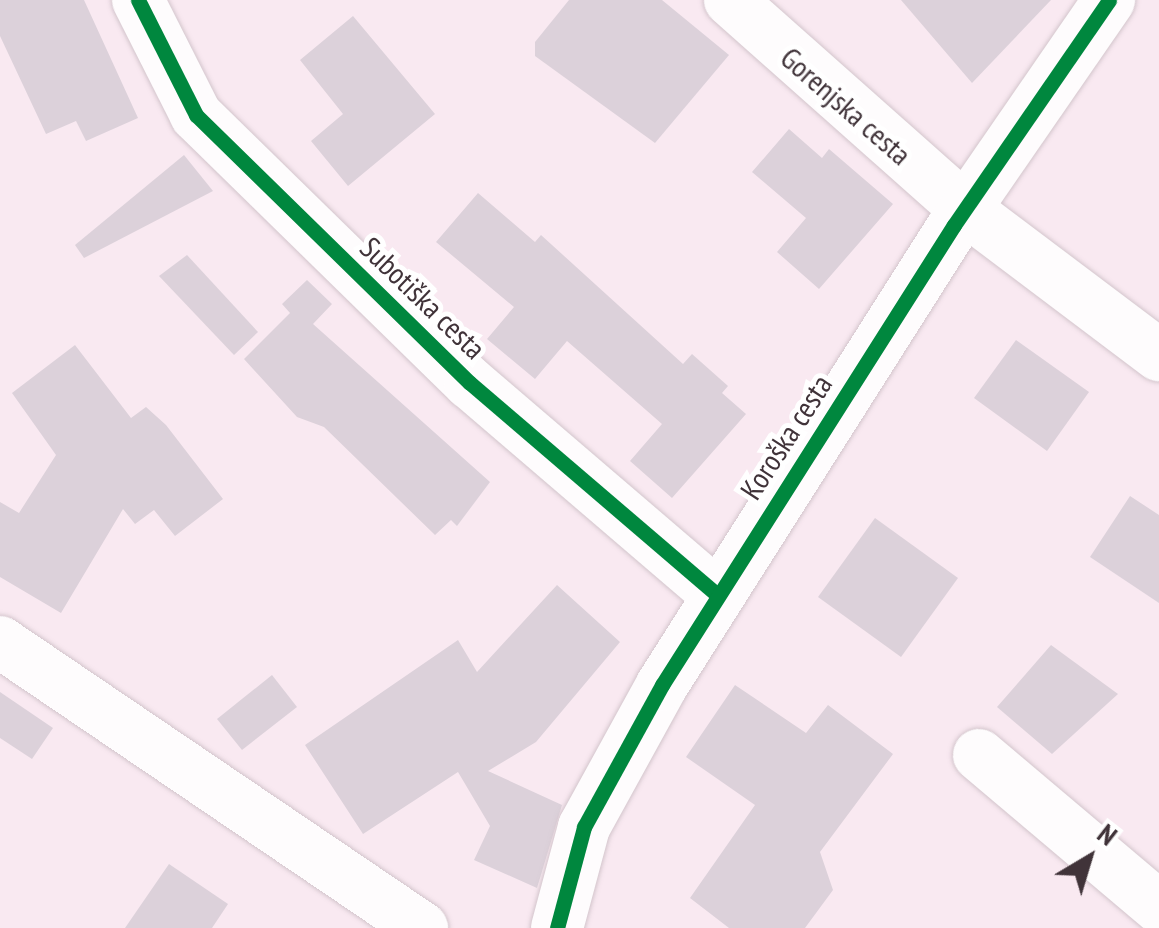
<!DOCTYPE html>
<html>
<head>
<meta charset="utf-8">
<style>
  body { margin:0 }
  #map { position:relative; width:1159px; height:928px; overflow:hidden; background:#f9e9f1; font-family:"PT Sans Narrow",sans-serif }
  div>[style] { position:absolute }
  .building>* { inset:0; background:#dcd1da }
  .roads { filter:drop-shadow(0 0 2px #d3c5cc) drop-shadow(0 0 2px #d3c5cc) }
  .minor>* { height:52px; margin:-26px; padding:0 26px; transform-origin:26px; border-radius:26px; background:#fefcfd }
  .cycleway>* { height:15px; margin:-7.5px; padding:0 7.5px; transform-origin:7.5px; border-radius:7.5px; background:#00873e }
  span { translate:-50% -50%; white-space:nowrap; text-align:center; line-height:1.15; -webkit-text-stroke:10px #fff; paint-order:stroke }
  .street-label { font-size:30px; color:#403339 }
  .north { position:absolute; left:1039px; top:808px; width:100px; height:100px; -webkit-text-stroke:8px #fff; paint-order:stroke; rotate:38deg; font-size:28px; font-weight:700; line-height:40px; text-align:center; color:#403339 }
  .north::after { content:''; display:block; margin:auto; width:35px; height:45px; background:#403339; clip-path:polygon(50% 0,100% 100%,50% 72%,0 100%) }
</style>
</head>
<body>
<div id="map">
  <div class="building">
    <i style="clip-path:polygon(0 0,84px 0,138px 118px,86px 141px,76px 121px,46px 134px,0 36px)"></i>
    <i style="clip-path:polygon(569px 0,662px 0,729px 55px,655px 143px,535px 56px,535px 42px)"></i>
    <i style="clip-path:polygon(901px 0,1051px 0,972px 83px)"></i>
    <i style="clip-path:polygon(353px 16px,435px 114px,348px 186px,311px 141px,343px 114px,300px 60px)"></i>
    <i style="clip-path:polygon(789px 129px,822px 158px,829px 149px,893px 204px,819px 289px,777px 252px,806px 218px,752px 172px)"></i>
    <i style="clip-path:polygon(184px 155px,213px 191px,84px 258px,75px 245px)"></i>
    <i style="clip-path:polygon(478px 193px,535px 242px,541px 235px,683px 364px,692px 354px,728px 386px,722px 393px,746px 414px,672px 498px,630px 461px,662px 424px,567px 341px,535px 379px,487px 339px,514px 307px,436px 242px)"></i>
    <i style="clip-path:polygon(187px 255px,258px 332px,234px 355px,159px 276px)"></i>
    <i style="clip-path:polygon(307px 280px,332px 304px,313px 324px,490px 482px,457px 526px,451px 520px,435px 535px,324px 427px,297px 417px,244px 359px,290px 313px,282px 304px)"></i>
    <i style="clip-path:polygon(1016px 340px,1089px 392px,1047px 451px,974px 398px)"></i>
    <i style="clip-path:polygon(75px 345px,131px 418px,146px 407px,166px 425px,223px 499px,175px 536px,154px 510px,135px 524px,123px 509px,61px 613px,0 577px,0 502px,19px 513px,56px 455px,12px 393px)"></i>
    <i style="clip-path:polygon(1130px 496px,1159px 515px,1159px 603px,1090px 557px)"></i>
    <i style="clip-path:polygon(875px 518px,958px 578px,901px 657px,818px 597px)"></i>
    <i style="clip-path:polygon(557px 585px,620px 642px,536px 742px,488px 771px,562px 805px,537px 888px,474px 860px,490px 826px,458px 772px,363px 834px,305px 745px,458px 640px,477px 672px)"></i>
    <i style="clip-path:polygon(1051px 645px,1118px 694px,1052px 754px,997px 707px)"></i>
    <i style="clip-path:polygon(272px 675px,297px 707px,242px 750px,217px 719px)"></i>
    <i style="clip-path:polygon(735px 685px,806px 733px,828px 705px,893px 754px,820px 852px,833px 890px,805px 928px,729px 928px,690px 898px,755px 805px,686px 757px)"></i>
    <i style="clip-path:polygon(0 692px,53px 728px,32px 759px,0 738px)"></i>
    <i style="clip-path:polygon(169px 864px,228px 904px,212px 928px,125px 928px)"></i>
  </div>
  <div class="roads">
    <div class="minor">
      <i style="left:138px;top:0;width:129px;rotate:63.2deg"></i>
      <i style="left:196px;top:115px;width:383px;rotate:44.4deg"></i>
      <i style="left:470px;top:383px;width:326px;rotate:40.6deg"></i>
      <i style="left:730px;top:0;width:314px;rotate:41.6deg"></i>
      <i style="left:965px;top:209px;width:243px;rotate:37deg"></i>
      <i style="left:0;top:642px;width:510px;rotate:34.13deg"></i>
      <i style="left:979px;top:755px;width:236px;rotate:40.2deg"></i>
      <i style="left:557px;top:928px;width:105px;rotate:-75deg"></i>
      <i style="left:584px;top:827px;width:162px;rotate:-61.2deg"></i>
      <i style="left:662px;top:685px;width:545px;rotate:-57.59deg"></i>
      <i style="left:954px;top:225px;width:273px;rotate:-55.4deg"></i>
    </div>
  </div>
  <div class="cycleway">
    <i style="left:138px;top:0;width:129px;rotate:63.2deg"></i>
    <i style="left:196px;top:115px;width:383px;rotate:44.4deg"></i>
    <i style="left:470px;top:383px;width:326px;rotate:40.6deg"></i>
    <i style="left:557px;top:928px;width:105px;rotate:-75deg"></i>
    <i style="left:584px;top:827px;width:162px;rotate:-61.2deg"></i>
    <i style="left:662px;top:685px;width:545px;rotate:-57.59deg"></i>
    <i style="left:954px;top:225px;width:273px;rotate:-55.4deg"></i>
  </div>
  <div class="street-label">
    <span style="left:846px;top:106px;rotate:41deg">Gorenjska cesta</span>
    <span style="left:423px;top:298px;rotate:44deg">Subotiška cesta</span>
    <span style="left:786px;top:437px;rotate:-57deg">Koroška cesta</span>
  </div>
  <div class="north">N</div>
</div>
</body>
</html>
